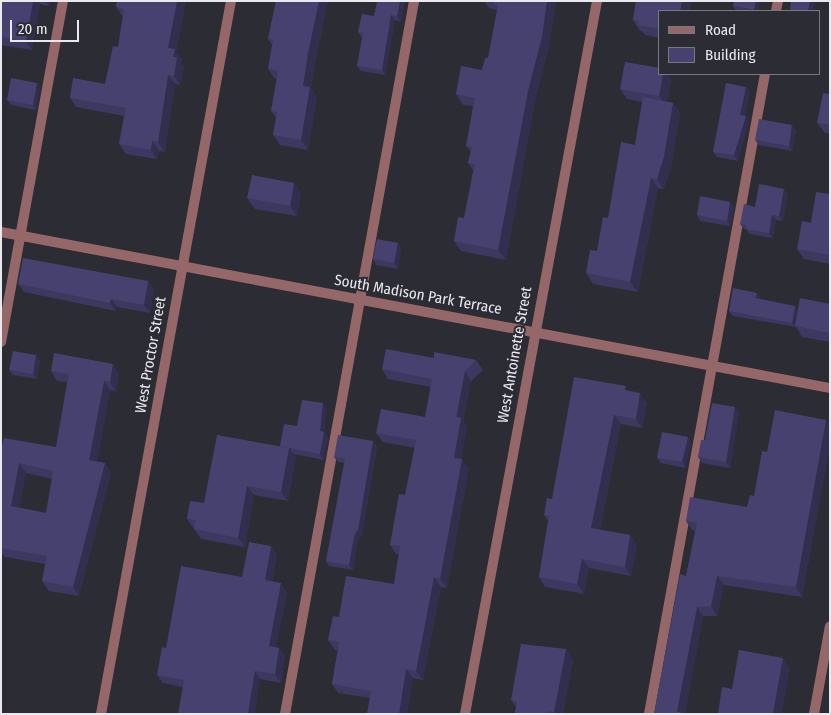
<!DOCTYPE html>
<html>
<head>
<meta charset="utf-8">
<style>
  body { margin:0 }
  #map { position:relative; width:831px; height:715px; overflow:hidden; background:#2c2c34; font-family:"Fira Sans Condensed",sans-serif }
  div>[style] { position:absolute }
  .service>* { height:10px; margin:-5px; padding:0 5px; transform-origin:5px; border-radius:5px; background:#966769 }
  .minor>* { height:10px; margin:-5px; padding:0 5px; transform-origin:5px; border-radius:5px; background:#966769 }
  .wall>* { inset:0; background:#3c385f }
  .shaded-wall>* { inset:0; background:#312e4e }
  .building>* { inset:0; background:#46416f }
  span { translate:-50% -50%; white-space:nowrap; text-align:center; line-height:1.15; -webkit-text-stroke:4px #2c2c34; paint-order:stroke }
  .street-label { font-size:15px; color:#eae9ef }
  .frame { position:absolute; inset:0; border:2px solid #eae9ef; pointer-events:none }
  .legend { position:absolute; left:658px; top:10px; width:162px; height:65px; box-sizing:border-box; background:#2c2c34; border:1px solid #78787f; margin:0; padding:6px 9px; list-style:none; font-size:15px; color:#eae9ef }
  .legend li { display:flex; align-items:center; gap:10px; height:25px }
  .legend b { width:25px; border:1px solid #78787f }
  .scale { position:absolute; left:10px; top:20px; width:69px; height:22px; box-sizing:border-box; border:2px solid #eae9ef; border-top:0; padding-left:6px; font-size:15px; line-height:18px; white-space:nowrap; color:#eae9ef; -webkit-text-stroke:4px #2c2c34; paint-order:stroke }
</style>
</head>
<body>
<div id="map">
  <div class="service">
    <i style="left:776px;top:11px;width:10px;rotate:-79deg"></i>
    <i style="left:1px;top:342px;width:347px;rotate:-79.7deg"></i>
    <i style="left:285px;top:714px;width:725px;rotate:-79.74deg"></i>
    <i style="left:649px;top:714px;width:650px;rotate:-79.73deg"></i>
  </div>
  <div class="minor">
    <i style="left:1px;top:232px;width:844px;rotate:10.66deg"></i>
    <i style="left:101px;top:714px;width:725px;rotate:-79.67deg"></i>
    <i style="left:465px;top:714px;width:725px;rotate:-79.51deg"></i>
    <i style="left:814px;top:714px;width:89px;rotate:-79.7deg"></i>
  </div>
  <div class="wall">
    <i style="clip-path:polygon(1px 1px,50px 1px,49px 6px,40px 4px,32px 50px,1px 45px)"></i>
    <i style="clip-path:polygon(117px 1px,186px 1px,176px 51px,182px 59px,181px 63px,184px 67px,180px 85px,175px 84px,165px 152px,159px 151px,157px 159px,126px 154px,119px 144px,124px 116px,76px 107px,70px 98px,105px 84px,118px 47px,123px 17px,116px 7px)"></i>
    <i style="clip-path:polygon(276px 1px,328px 1px,315px 63px,311px 88px,317px 97px,308px 150px,280px 145px,273px 135px,276px 118px,271px 111px,277px 79px,275px 79px,268px 69px,272px 45px,268px 39px)"></i>
    <i style="clip-path:polygon(405px 1px,401px 22px,395px 20px,385px 75px,361px 71px,357px 66px,362px 38px,358px 32px,374px 16px)"></i>
    <i style="clip-path:polygon(484px 1px,556px 1px,549px 47px,535px 101px,506px 260px,461px 251px,454px 241px,464px 218px,473px 170px,468px 163px,471px 152px,466px 146px,473px 106px,463px 105px,456px 94px,482px 70px,488px 58px,497px 10px,489px 8px)"></i>
    <i style="clip-path:polygon(636px 1px,691px 1px,689px 11px,660px 11px,660px 38px,645px 35px,642px 31px,640px 31px,633px 20px)"></i>
    <i style="clip-path:polygon(733px 6px,759px 11px,736px 11px)"></i>
    <i style="clip-path:polygon(660px 74px,667px 74px,671px 80px,667px 102px,673px 103px,680px 113px,671px 167px,664px 189px,658px 188px,638px 292px,593px 284px,586px 273px,597px 251px,635px 145px,642px 102px,627px 99px,620px 89px)"></i>
    <i style="clip-path:polygon(746px 87px,750px 92px,745px 116px,749px 122px,738px 161px,717px 157px,713px 152px)"></i>
    <i style="clip-path:polygon(40px 88px,36px 110px,11px 105px,7px 100px)"></i>
    <i style="clip-path:polygon(830px 94px,830px 134px,825px 133px,817px 123px)"></i>
    <i style="clip-path:polygon(796px 130px,792px 151px,759px 145px,755px 140px)"></i>
    <i style="clip-path:polygon(294px 183px,301px 193px,297px 216px,255px 209px,247px 198px)"></i>
    <i style="clip-path:polygon(788px 194px,783px 221px,776px 220px,773px 238px,749px 234px,746px 229px,744px 229px,740px 224px,755px 207px)"></i>
    <i style="clip-path:polygon(830px 194px,830px 264px,804px 259px,797px 249px)"></i>
    <i style="clip-path:polygon(734px 207px,730px 226px,700px 221px,697px 215px)"></i>
    <i style="clip-path:polygon(401px 248px,398px 269px,376px 265px,373px 259px)"></i>
    <i style="clip-path:polygon(148px 281px,154px 289px,150px 313px,117px 307px,116px 311px,24px 292px,18px 284px)"></i>
    <i style="clip-path:polygon(757px 293px,760px 298px,760px 299px,795px 306px,798px 311px,830px 304px,830px 342px,802px 337px,796px 327px,733px 316px,729px 311px)"></i>
    <i style="clip-path:polygon(36px 355px,40px 361px,37px 379px,13px 375px,9px 370px)"></i>
    <i style="clip-path:polygon(434px 358px,476px 360px,483px 370px,471px 381px,464px 416px,464px 422px,467px 427px,461px 459px,469px 468px,447px 588px,441px 587px,423px 680px,413px 678px,407px 714px,367px 714px,370px 698px,338px 693px,332px 684px,338px 650px,335px 650px,328px 640px,339px 617px,394px 584px,399px 554px,396px 554px,390px 545px,405px 495px,415px 448px,383px 442px,376px 433px,425px 417px,431px 387px,388px 379px,382px 369px)"></i>
    <i style="clip-path:polygon(evenodd,51px 371px,119px 374px,116px 391px,110px 390px,97px 462px,105px 463px,111px 473px,79px 596px,49px 591px,42px 581px,45px 564px,5px 557px,1px 552px,1px 450px,56px 447px,67px 382px,57px 381px,51px 371px,26px 473px,52px 479px,46px 513px,19px 508px,26px 473px)"></i>
    <i style="clip-path:polygon(629px 391px,647px 403px,642px 428px,621px 424px,600px 530px,630px 535px,637px 545px,631px 576px,589px 568px,584px 594px,545px 587px,539px 577px,548px 521px,544px 515px,552px 499px)"></i>
    <i style="clip-path:polygon(327px 409px,324px 432px,328px 437px,324px 460px,293px 454px,296px 457px,288px 501px,254px 495px,245px 547px,201px 539px,187px 519px,204px 503px,280px 446px,297px 426px)"></i>
    <i style="clip-path:polygon(739px 412px,730px 468px,702px 463px,698px 457px,705px 440px)"></i>
    <i style="clip-path:polygon(826px 420px,830px 425px,830px 446px,802px 597px,724px 585px,717px 616px,703px 616px,685px 714px,686px 576px,695px 531px,692px 530px,686px 521px,747px 507px,754px 496px,767px 452px)"></i>
    <i style="clip-path:polygon(688px 437px,691px 443px,685px 468px,661px 463px,657px 458px)"></i>
    <i style="clip-path:polygon(373px 441px,377px 447px,362px 535px,358px 540px,353px 570px,329px 566px,326px 561px,344px 463px,338px 462px,334px 457px)"></i>
    <i style="clip-path:polygon(271px 546px,277px 555px,272px 582px,287px 592px,276px 647px,279px 648px,285px 656px,281px 683px,260px 679px,182px 687px,163px 683px,157px 675px,242px 577px)"></i>
    <i style="clip-path:polygon(566px 649px,573px 660px,563px 714px,515px 714px,515px 713px,516px 707px,511px 700px)"></i>
  </div>
  <div class="shaded-wall">
    <i style="clip-path:polygon(33px 1px,38px 1px,40px 4px,32px 50px,26px 41px)"></i>
    <i style="clip-path:polygon(46px 1px,50px 1px,49px 6px)"></i>
    <i style="clip-path:polygon(177px 1px,186px 1px,176px 51px,182px 59px,181px 63px,184px 67px,180px 85px,174px 76px,168px 48px)"></i>
    <i style="clip-path:polygon(319px 1px,328px 1px,315px 63px,311px 88px,317px 97px,308px 150px,301px 140px,303px 86px,308px 53px)"></i>
    <i style="clip-path:polygon(400px 1px,405px 1px,401px 22px,397px 16px)"></i>
    <i style="clip-path:polygon(547px 1px,556px 1px,549px 47px,535px 101px,506px 260px,498px 250px,528px 91px)"></i>
    <i style="clip-path:polygon(682px 1px,691px 1px,689px 11px,680px 11px)"></i>
    <i style="clip-path:polygon(756px 1px,760px 1px,759px 11px,755px 11px,754px 10px)"></i>
    <i style="clip-path:polygon(810px 1px,815px 1px,813px 11px,808px 11px)"></i>
    <i style="clip-path:polygon(391px 15px,395px 20px,385px 75px,382px 70px)"></i>
    <i style="clip-path:polygon(663px 74px,667px 74px,671px 80px,667px 106px,659px 96px)"></i>
    <i style="clip-path:polygon(168px 75px,175px 84px,165px 152px,158px 142px)"></i>
    <i style="clip-path:polygon(37px 83px,40px 88px,36px 110px,33px 105px)"></i>
    <i style="clip-path:polygon(746px 87px,750px 92px,744px 121px,740px 115px)"></i>
    <i style="clip-path:polygon(673px 103px,680px 113px,671px 167px,664px 189px,657px 179px)"></i>
    <i style="clip-path:polygon(746px 116px,749px 122px,738px 161px,734px 155px)"></i>
    <i style="clip-path:polygon(792px 125px,796px 130px,792px 151px,789px 146px)"></i>
    <i style="clip-path:polygon(152px 141px,159px 151px,157px 159px,151px 150px)"></i>
    <i style="clip-path:polygon(651px 178px,658px 188px,638px 292px,630px 282px)"></i>
    <i style="clip-path:polygon(294px 183px,301px 193px,297px 216px,290px 206px)"></i>
    <i style="clip-path:polygon(784px 189px,788px 194px,783px 221px,779px 216px)"></i>
    <i style="clip-path:polygon(730px 202px,734px 207px,730px 226px,727px 221px)"></i>
    <i style="clip-path:polygon(772px 215px,776px 220px,773px 238px,769px 233px)"></i>
    <i style="clip-path:polygon(398px 243px,401px 248px,398px 269px,394px 263px)"></i>
    <i style="clip-path:polygon(148px 281px,154px 289px,150px 313px,144px 305px)"></i>
    <i style="clip-path:polygon(757px 293px,760px 298px,759px 303px,755px 298px)"></i>
    <i style="clip-path:polygon(111px 299px,117px 307px,116px 311px,110px 303px)"></i>
    <i style="clip-path:polygon(795px 306px,799px 312px,796px 328px,792px 323px)"></i>
    <i style="clip-path:polygon(36px 355px,40px 361px,37px 379px,33px 374px)"></i>
    <i style="clip-path:polygon(113px 364px,119px 374px,116px 391px,110px 382px)"></i>
    <i style="clip-path:polygon(465px 371px,471px 381px,464px 416px,464px 422px,467px 427px,460px 467px,454px 458px,458px 407px)"></i>
    <i style="clip-path:polygon(104px 381px,110px 390px,96px 470px,89px 460px)"></i>
    <i style="clip-path:polygon(640px 393px,647px 403px,642px 428px,636px 419px)"></i>
    <i style="clip-path:polygon(323px 403px,327px 409px,324px 436px,324px 432px,328px 437px,324px 460px,320px 454px,320px 431px)"></i>
    <i style="clip-path:polygon(735px 407px,739px 412px,730px 468px,726px 462px)"></i>
    <i style="clip-path:polygon(614px 415px,621px 424px,598px 538px,591px 528px)"></i>
    <i style="clip-path:polygon(826px 420px,830px 425px,830px 446px,802px 597px,796px 587px)"></i>
    <i style="clip-path:polygon(688px 437px,691px 443px,685px 468px,682px 462px)"></i>
    <i style="clip-path:polygon(373px 441px,377px 447px,362px 535px,358px 540px,353px 570px,349px 565px)"></i>
    <i style="clip-path:polygon(289px 448px,296px 457px,288px 501px,281px 492px)"></i>
    <i style="clip-path:polygon(462px 459px,469px 468px,447px 588px,440px 579px)"></i>
    <i style="clip-path:polygon(19px 463px,26px 473px,18px 516px,11px 506px)"></i>
    <i style="clip-path:polygon(105px 463px,111px 473px,79px 596px,73px 587px)"></i>
    <i style="clip-path:polygon(247px 486px,254px 495px,245px 547px,238px 538px)"></i>
    <i style="clip-path:polygon(630px 535px,637px 545px,631px 576px,625px 567px)"></i>
    <i style="clip-path:polygon(271px 546px,277px 555px,271px 589px,265px 580px)"></i>
    <i style="clip-path:polygon(582px 559px,589px 568px,584px 594px,577px 584px)"></i>
    <i style="clip-path:polygon(717px 576px,724px 585px,717px 616px,711px 606px)"></i>
    <i style="clip-path:polygon(434px 577px,441px 587px,423px 680px,416px 671px)"></i>
    <i style="clip-path:polygon(281px 583px,287px 592px,275px 654px,269px 646px)"></i>
    <i style="clip-path:polygon(697px 607px,703px 616px,685px 714px,679px 714px,677px 712px)"></i>
    <i style="clip-path:polygon(279px 648px,285px 656px,281px 683px,275px 674px)"></i>
    <i style="clip-path:polygon(566px 649px,573px 660px,563px 714px,555px 714px,554px 712px)"></i>
    <i style="clip-path:polygon(783px 658px,790px 668px,782px 714px,773px 714px)"></i>
    <i style="clip-path:polygon(406px 669px,413px 678px,407px 714px,399px 714px)"></i>
    <i style="clip-path:polygon(255px 671px,260px 679px,255px 714px,248px 714px)"></i>
  </div>
  <div class="building">
    <i style="clip-path:polygon(1px 1px,33px 1px,26px 41px,1px 37px)"></i>
    <i style="clip-path:polygon(117px 1px,177px 1px,168px 48px,175px 49px,173px 57px,177px 57px,174px 76px,168px 75px,158px 142px,152px 141px,151px 150px,119px 144px,126px 108px,70px 98px,73px 78px,105px 84px,113px 46px,118px 47px,124px 9px,116px 7px)"></i>
    <i style="clip-path:polygon(276px 1px,319px 1px,308px 53px,303px 86px,310px 87px,301px 140px,273px 135px,277px 112px,271px 111px,278px 71px,268px 69px,273px 40px,268px 39px)"></i>
    <i style="clip-path:polygon(377px 1px,400px 1px,397px 16px,391px 15px,382px 70px,357px 66px,363px 33px,358px 32px,362px 14px,374px 16px)"></i>
    <i style="clip-path:polygon(494px 1px,547px 1px,542px 37px,528px 91px,498px 250px,454px 241px,458px 217px,464px 218px,475px 164px,468px 163px,472px 147px,466px 146px,475px 98px,456px 94px,461px 66px,482px 70px,485px 58px,488px 58px,498px 5px,494px 4px)"></i>
    <i style="clip-path:polygon(636px 1px,682px 1px,680px 11px,660px 11px,660px 29px,638px 25px,639px 21px,633px 20px)"></i>
    <i style="clip-path:polygon(734px 1px,756px 1px,754px 10px,733px 6px)"></i>
    <i style="clip-path:polygon(791px 1px,810px 1px,808px 11px,790px 11px)"></i>
    <i style="clip-path:polygon(625px 62px,660px 68px,660px 74px,663px 74px,659px 96px,620px 89px)"></i>
    <i style="clip-path:polygon(11px 78px,37px 83px,33px 105px,7px 100px)"></i>
    <i style="clip-path:polygon(726px 83px,746px 87px,740px 115px,746px 116px,734px 155px,713px 152px)"></i>
    <i style="clip-path:polygon(823px 93px,830px 94px,830px 125px,817px 123px)"></i>
    <i style="clip-path:polygon(643px 97px,673px 103px,664px 157px,657px 179px,651px 178px,630px 282px,586px 273px,590px 250px,597px 251px,603px 217px,608px 218px,621px 142px,635px 145px)"></i>
    <i style="clip-path:polygon(759px 119px,792px 125px,789px 146px,755px 140px)"></i>
    <i style="clip-path:polygon(252px 175px,294px 183px,290px 206px,247px 198px)"></i>
    <i style="clip-path:polygon(759px 184px,784px 189px,779px 216px,772px 215px,769px 233px,746px 229px,746px 225px,740px 224px,744px 204px,755px 207px)"></i>
    <i style="clip-path:polygon(816px 192px,830px 194px,830px 255px,797px 249px,802px 221px,811px 223px)"></i>
    <i style="clip-path:polygon(700px 196px,730px 202px,727px 221px,697px 215px)"></i>
    <i style="clip-path:polygon(377px 239px,398px 243px,394px 263px,373px 259px)"></i>
    <i style="clip-path:polygon(23px 258px,148px 281px,144px 305px,111px 299px,110px 303px,18px 284px)"></i>
    <i style="clip-path:polygon(733px 288px,757px 293px,755px 298px,795px 306px,792px 323px,729px 311px)"></i>
    <i style="clip-path:polygon(800px 298px,830px 304px,830px 328px,829px 333px,795px 326px)"></i>
    <i style="clip-path:polygon(386px 349px,434px 358px,434px 352px,476px 360px,465px 371px,458px 407px,456px 417px,461px 418px,454px 458px,462px 459px,440px 579px,434px 577px,416px 671px,406px 669px,399px 714px,367px 714px,371px 691px,332px 684px,339px 642px,328px 640px,333px 616px,339px 617px,346px 576px,394px 584px,400px 546px,390px 545px,399px 494px,405px 495px,416px 440px,376px 433px,381px 409px,425px 417px,432px 379px,382px 369px)"></i>
    <i style="clip-path:polygon(13px 351px,36px 355px,33px 374px,9px 370px)"></i>
    <i style="clip-path:polygon(evenodd,54px 353px,113px 364px,110px 382px,104px 381px,89px 460px,105px 463px,73px 587px,42px 581px,47px 556px,1px 548px,1px 450px,4px 438px,56px 447px,69px 374px,51px 371px,54px 353px,19px 463px,53px 471px,46px 513px,11px 506px,19px 463px)"></i>
    <i style="clip-path:polygon(574px 377px,626px 386px,625px 390px,640px 393px,636px 419px,614px 415px,591px 528px,630px 535px,625px 567px,582px 559px,577px 584px,539px 577px,549px 516px,544px 515px,547px 498px,552px 499px)"></i>
    <i style="clip-path:polygon(302px 400px,323px 403px,320px 431px,324px 432px,320px 454px,280px 446px,284px 424px,297px 426px)"></i>
    <i style="clip-path:polygon(712px 403px,735px 407px,726px 462px,698px 457px,701px 440px,705px 440px,706px 434px)"></i>
    <i style="clip-path:polygon(775px 410px,826px 420px,796px 587px,717px 576px,711px 606px,697px 607px,677px 712px,681px 712px,680px 714px,654px 714px,680px 574px,686px 576px,697px 523px,686px 521px,690px 497px,747px 507px,750px 495px,754px 496px,762px 451px,767px 452px)"></i>
    <i style="clip-path:polygon(662px 432px,688px 437px,682px 462px,657px 458px)"></i>
    <i style="clip-path:polygon(217px 435px,289px 448px,281px 492px,247px 486px,238px 538px,194px 529px,196px 520px,187px 519px,190px 501px,204px 503px)"></i>
    <i style="clip-path:polygon(338px 435px,373px 441px,358px 530px,354px 535px,349px 565px,326px 561px,345px 459px,334px 457px)"></i>
    <i style="clip-path:polygon(249px 542px,271px 546px,265px 580px,281px 583px,269px 646px,279px 648px,275px 674px,255px 671px,248px 714px,178px 714px,184px 680px,157px 675px,162px 647px,166px 648px,181px 566px,242px 577px)"></i>
    <i style="clip-path:polygon(521px 644px,566px 649px,554px 712px,549px 711px,548px 714px,521px 714px,515px 713px,517px 701px,511px 700px)"></i>
    <i style="clip-path:polygon(739px 650px,783px 658px,773px 714px,718px 714px,722px 687px,732px 689px)"></i>
  </div>
  <div class="street-label">
    <span style="left:418px;top:295px;rotate:10deg">South Madison Park Terrace</span>
    <span style="left:151px;top:355px;rotate:-80deg">West Proctor Street</span>
    <span style="left:515px;top:355px;rotate:-80deg">West Antoinette Street</span>
  </div>
  <div class="frame"></div>
  <ul class="legend">
  <li><b style="height:6px;background:#966769"></b>Road</li>
  <li><b style="height:14px;background:#46416f"></b>Building</li>
  </ul>
  <div class="scale">20 m</div>
</div>
</body>
</html>
